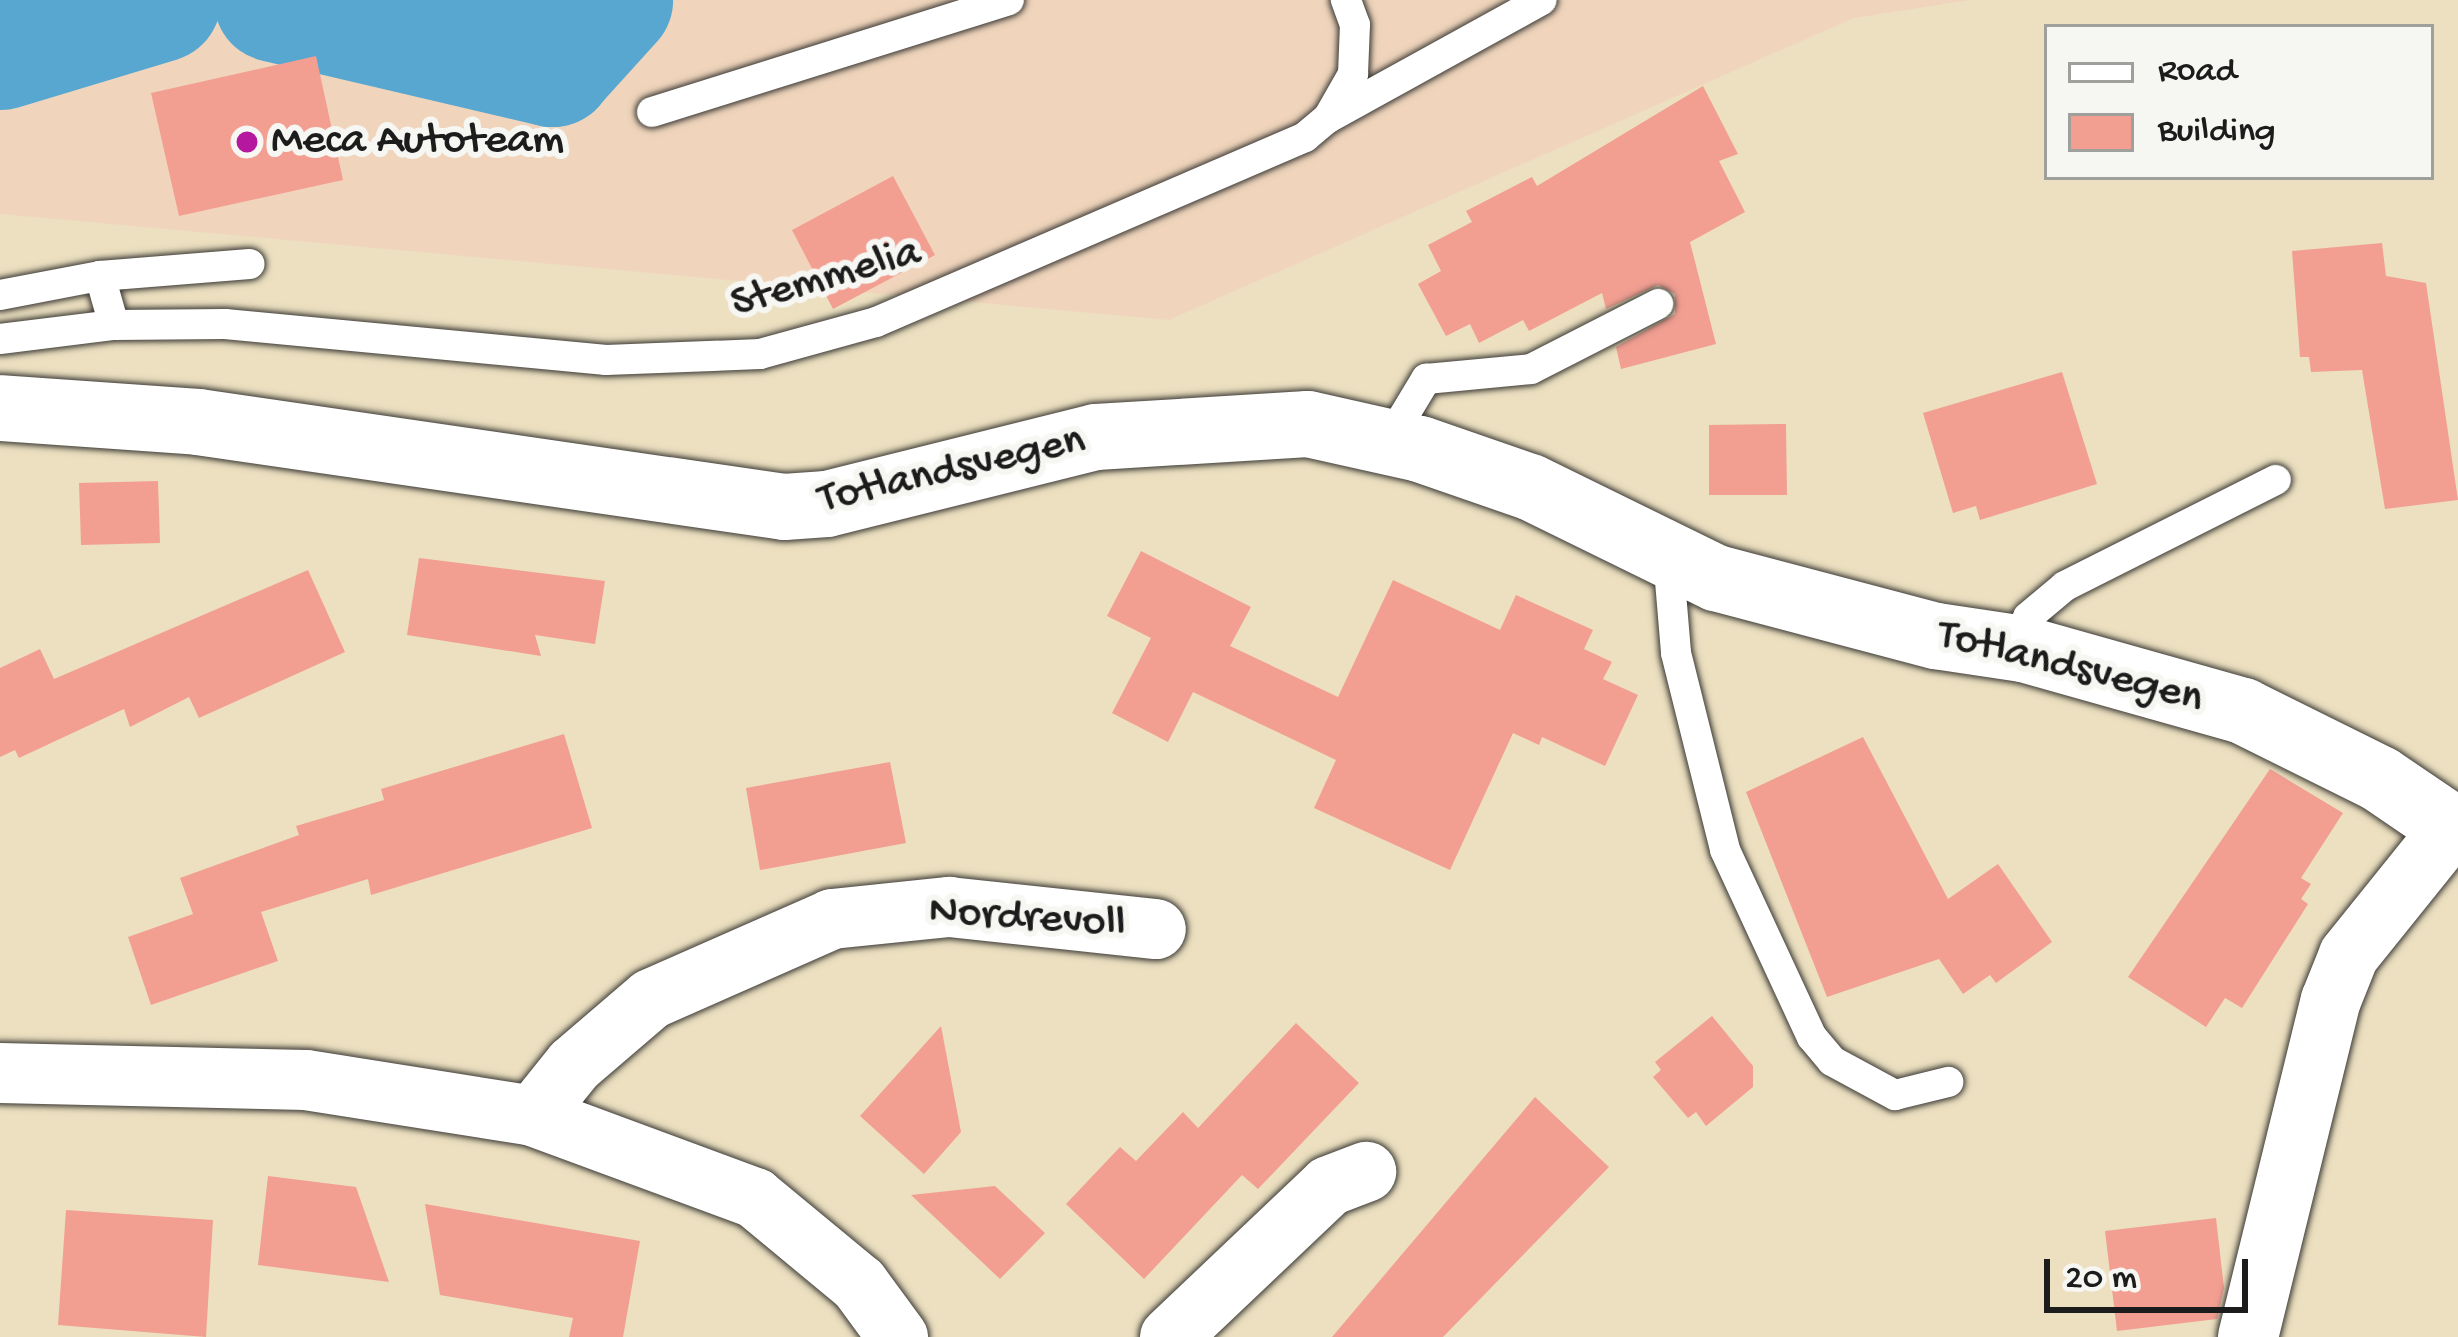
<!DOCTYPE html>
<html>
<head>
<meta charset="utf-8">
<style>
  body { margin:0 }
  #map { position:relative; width:2458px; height:1337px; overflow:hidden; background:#ece0c0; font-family:"Gochi Hand",sans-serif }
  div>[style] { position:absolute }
  .built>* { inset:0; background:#f0d5bc }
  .river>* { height:123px; margin:-61.5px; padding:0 61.5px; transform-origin:61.5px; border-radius:61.5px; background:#57a7d1 }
  .building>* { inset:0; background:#f29f92 }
  .roads { filter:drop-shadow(0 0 3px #3b3935) drop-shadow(0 0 3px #3b3935) }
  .service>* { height:30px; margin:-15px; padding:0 15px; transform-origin:15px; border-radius:15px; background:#fff }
  .minor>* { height:60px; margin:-30px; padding:0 30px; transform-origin:30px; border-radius:30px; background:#fff }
  .secondary>* { height:66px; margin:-33px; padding:0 33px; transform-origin:33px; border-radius:33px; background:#fff }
  .dots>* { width:33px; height:33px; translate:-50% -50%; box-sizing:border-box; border:6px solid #f6f6f2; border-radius:50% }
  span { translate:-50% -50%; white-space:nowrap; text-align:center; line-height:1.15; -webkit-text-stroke:12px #f6f6f2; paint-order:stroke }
  .poi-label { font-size:45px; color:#1c1c1c }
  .left { translate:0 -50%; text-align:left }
  .street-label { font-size:45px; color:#1c1c1c }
  .legend { position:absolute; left:2044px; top:24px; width:390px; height:156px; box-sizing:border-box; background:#f6f6f2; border:3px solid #9f9f9c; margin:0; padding:15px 21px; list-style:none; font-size:36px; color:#1c1c1c }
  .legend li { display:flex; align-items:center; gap:24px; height:60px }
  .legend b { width:60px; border:3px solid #9f9f9c }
  .scale { position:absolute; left:2044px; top:1259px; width:204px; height:54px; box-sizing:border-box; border:6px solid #1c1c1c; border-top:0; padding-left:15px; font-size:36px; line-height:42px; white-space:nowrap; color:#1c1c1c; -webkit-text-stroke:9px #f6f6f2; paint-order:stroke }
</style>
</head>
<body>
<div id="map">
  <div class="built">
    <i style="clip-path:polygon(0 0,1970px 0,1854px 18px,1169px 320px,0 214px)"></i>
  </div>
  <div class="river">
    <i style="left:275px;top:0;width:285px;rotate:13.2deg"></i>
    <i style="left:552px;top:65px;width:88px;rotate:-47.8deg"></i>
    <i style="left:0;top:48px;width:166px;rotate:-16.8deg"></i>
  </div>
  <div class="building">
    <i style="clip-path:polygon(316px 56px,343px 180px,179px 216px,151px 93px)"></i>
    <i style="clip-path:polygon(1703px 86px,1738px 154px,1719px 161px,1745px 212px,1690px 242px,1716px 344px,1621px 369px,1616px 347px,1675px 314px,1675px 294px,1658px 285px,1606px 309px,1602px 293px,1529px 331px,1523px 320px,1479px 343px,1470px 324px,1446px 336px,1418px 284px,1441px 271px,1428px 245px,1472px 222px,1466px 211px,1532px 177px,1537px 186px)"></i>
    <i style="clip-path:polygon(893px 176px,935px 255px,833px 309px,792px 230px)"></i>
    <i style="clip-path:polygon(2382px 243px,2386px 276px,2426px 283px,2458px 500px,2385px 509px,2362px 370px,2311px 372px,2309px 357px,2300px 357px,2292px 251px)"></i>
    <i style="clip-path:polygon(2062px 372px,2097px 484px,1980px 520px,1976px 506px,1953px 513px,1923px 413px)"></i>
    <i style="clip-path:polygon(1786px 424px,1787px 495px,1709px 495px,1709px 425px)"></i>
    <i style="clip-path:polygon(158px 481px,160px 543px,81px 545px,79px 483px)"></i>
    <i style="clip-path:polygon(1141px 551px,1251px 607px,1230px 646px,1338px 697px,1393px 580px,1500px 630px,1516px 595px,1593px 630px,1584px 649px,1612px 662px,1603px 679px,1638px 695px,1605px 766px,1542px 737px,1539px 745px,1513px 733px,1450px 870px,1314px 808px,1336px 760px,1193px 692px,1168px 742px,1112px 713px,1151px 638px,1107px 616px)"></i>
    <i style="clip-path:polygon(419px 558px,605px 581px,595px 644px,535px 635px,541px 656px,407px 635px)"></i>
    <i style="clip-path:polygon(308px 570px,345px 652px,199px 718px,189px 697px,130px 727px,124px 709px,19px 758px,15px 750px,0 757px,0 668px,40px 649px,54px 679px)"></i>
    <i style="clip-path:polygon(564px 734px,592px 828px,371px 895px,368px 879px,261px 912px,278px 961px,151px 1005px,128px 937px,193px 914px,180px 878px,299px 835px,296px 826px,384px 800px,381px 789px)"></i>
    <i style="clip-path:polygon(1863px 737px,1948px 899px,1998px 864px,2052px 942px,1996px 983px,1990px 975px,1963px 994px,1939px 959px,1827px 997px,1746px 792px)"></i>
    <i style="clip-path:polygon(890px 762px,906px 843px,760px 870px,746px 788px)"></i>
    <i style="clip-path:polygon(2270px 769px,2343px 813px,2301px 878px,2311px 884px,2301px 899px,2308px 904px,2242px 1008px,2225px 998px,2206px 1027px,2128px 977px)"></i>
    <i style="clip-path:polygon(1712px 1016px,1753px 1066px,1753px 1087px,1706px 1126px,1696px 1112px,1688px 1118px,1653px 1077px,1661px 1070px,1655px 1062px)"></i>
    <i style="clip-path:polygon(1296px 1023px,1359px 1083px,1258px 1189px,1242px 1175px,1144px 1279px,1066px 1204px,1120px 1147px,1136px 1161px,1183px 1112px,1198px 1128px)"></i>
    <i style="clip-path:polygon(941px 1026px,961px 1132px,924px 1174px,860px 1116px)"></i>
    <i style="clip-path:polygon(1535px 1097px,1609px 1167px,1443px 1337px,1332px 1337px)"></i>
    <i style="clip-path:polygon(268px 1176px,356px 1187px,389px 1282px,258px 1265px)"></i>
    <i style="clip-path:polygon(995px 1186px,1045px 1233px,1000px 1279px,911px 1195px)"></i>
    <i style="clip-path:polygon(425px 1204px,640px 1241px,623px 1337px,569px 1337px,573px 1318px,440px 1295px)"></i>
    <i style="clip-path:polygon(66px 1210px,213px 1220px,206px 1337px,58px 1325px)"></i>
    <i style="clip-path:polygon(2216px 1218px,2224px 1288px,2217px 1319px,2117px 1331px,2105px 1231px)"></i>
  </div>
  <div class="roads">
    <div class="service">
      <i style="left:652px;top:112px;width:374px;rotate:-17.4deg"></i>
      <i style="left:1328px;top:118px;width:244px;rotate:-28.9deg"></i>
      <i style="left:100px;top:276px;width:150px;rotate:-4.6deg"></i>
      <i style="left:0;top:295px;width:102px;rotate:-10.8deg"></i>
      <i style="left:100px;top:276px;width:51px;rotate:74.1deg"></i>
      <i style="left:0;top:339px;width:115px;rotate:-7deg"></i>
      <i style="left:114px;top:325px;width:111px;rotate:-0.5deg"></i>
      <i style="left:225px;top:324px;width:383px;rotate:5.4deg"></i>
      <i style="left:606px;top:360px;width:154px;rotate:-2.2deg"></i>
      <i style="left:760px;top:354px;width:120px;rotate:-15.4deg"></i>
      <i style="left:876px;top:322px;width:467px;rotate:-23.3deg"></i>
      <i style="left:1305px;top:137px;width:30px;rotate:-40deg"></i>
      <i style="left:1328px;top:118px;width:51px;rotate:-60.4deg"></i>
      <i style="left:1353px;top:74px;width:49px;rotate:-87.7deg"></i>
      <i style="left:1355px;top:25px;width:27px;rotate:-110deg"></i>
      <i style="left:1388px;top:442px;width:74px;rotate:-58.9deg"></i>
      <i style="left:1426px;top:379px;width:105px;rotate:-5.4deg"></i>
      <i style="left:1531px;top:369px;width:143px;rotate:-27.1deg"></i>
      <i style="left:1668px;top:557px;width:96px;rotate:85.2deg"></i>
      <i style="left:1676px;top:653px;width:203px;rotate:76deg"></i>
      <i style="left:1725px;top:850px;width:206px;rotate:65.1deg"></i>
      <i style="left:1812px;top:1037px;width:31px;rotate:50deg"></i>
      <i style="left:1832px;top:1061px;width:72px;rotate:28.4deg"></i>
      <i style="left:1895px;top:1095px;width:55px;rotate:-13.8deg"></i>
      <i style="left:2023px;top:649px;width:32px;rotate:-81deg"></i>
      <i style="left:2028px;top:617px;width:48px;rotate:-40deg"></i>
      <i style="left:2065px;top:586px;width:236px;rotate:-26.7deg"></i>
    </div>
    <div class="minor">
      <i style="left:0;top:1073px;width:306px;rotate:1.3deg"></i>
      <i style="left:306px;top:1080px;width:230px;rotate:9deg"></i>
      <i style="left:533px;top:1116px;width:237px;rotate:20.3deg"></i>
      <i style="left:755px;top:1198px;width:135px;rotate:39.6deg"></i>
      <i style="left:859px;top:1284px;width:66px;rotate:53.7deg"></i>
      <i style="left:533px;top:1116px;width:65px;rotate:-51.2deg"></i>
      <i style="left:574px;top:1065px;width:101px;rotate:-40.6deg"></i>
      <i style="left:651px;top:999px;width:198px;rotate:-23.8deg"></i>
      <i style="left:832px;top:919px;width:118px;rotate:-5.9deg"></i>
      <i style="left:949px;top:907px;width:208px;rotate:6.1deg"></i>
      <i style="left:1170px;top:1337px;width:219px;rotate:-43.5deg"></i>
      <i style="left:1329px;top:1186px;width:40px;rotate:-21deg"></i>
      <i style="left:2248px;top:1337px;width:347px;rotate:-76.2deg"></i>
      <i style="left:2331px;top:1000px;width:48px;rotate:-68.2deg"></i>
      <i style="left:2349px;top:955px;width:164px;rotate:-51.2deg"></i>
    </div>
    <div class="secondary">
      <i style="left:0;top:408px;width:198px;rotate:4deg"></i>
      <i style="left:198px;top:422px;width:592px;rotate:8.25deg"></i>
      <i style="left:784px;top:507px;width:43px;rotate:-4deg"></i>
      <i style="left:827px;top:504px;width:277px;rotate:-14deg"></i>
      <i style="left:1096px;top:437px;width:212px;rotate:-3.5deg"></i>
      <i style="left:1308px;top:424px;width:115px;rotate:12.6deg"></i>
      <i style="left:1420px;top:449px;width:116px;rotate:19.1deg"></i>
      <i style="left:1530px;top:487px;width:207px;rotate:26.1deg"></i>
      <i style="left:1716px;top:578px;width:228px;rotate:14.8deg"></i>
      <i style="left:1936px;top:636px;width:88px;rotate:8.5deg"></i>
      <i style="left:2023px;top:649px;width:229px;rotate:15.7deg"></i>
      <i style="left:2243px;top:711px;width:153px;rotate:26.4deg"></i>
      <i style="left:2380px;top:779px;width:94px;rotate:34.2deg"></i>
    </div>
  </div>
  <div class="dots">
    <i style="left:247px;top:142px;background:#b5179e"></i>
  </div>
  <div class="poi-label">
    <span class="left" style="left:271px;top:142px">Meca Autoteam</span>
  </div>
  <div class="street-label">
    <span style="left:826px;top:279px;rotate:-16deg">Stemmelia</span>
    <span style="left:952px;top:471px;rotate:-13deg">Totlandsvegen</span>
    <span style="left:2070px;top:668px;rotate:14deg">Totlandsvegen</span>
    <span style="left:1027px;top:919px;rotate:4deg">Nordrevoll</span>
  </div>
  <ul class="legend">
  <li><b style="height:15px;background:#fff"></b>Road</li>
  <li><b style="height:33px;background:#f29f92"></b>Building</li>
  </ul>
  <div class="scale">20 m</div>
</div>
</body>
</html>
